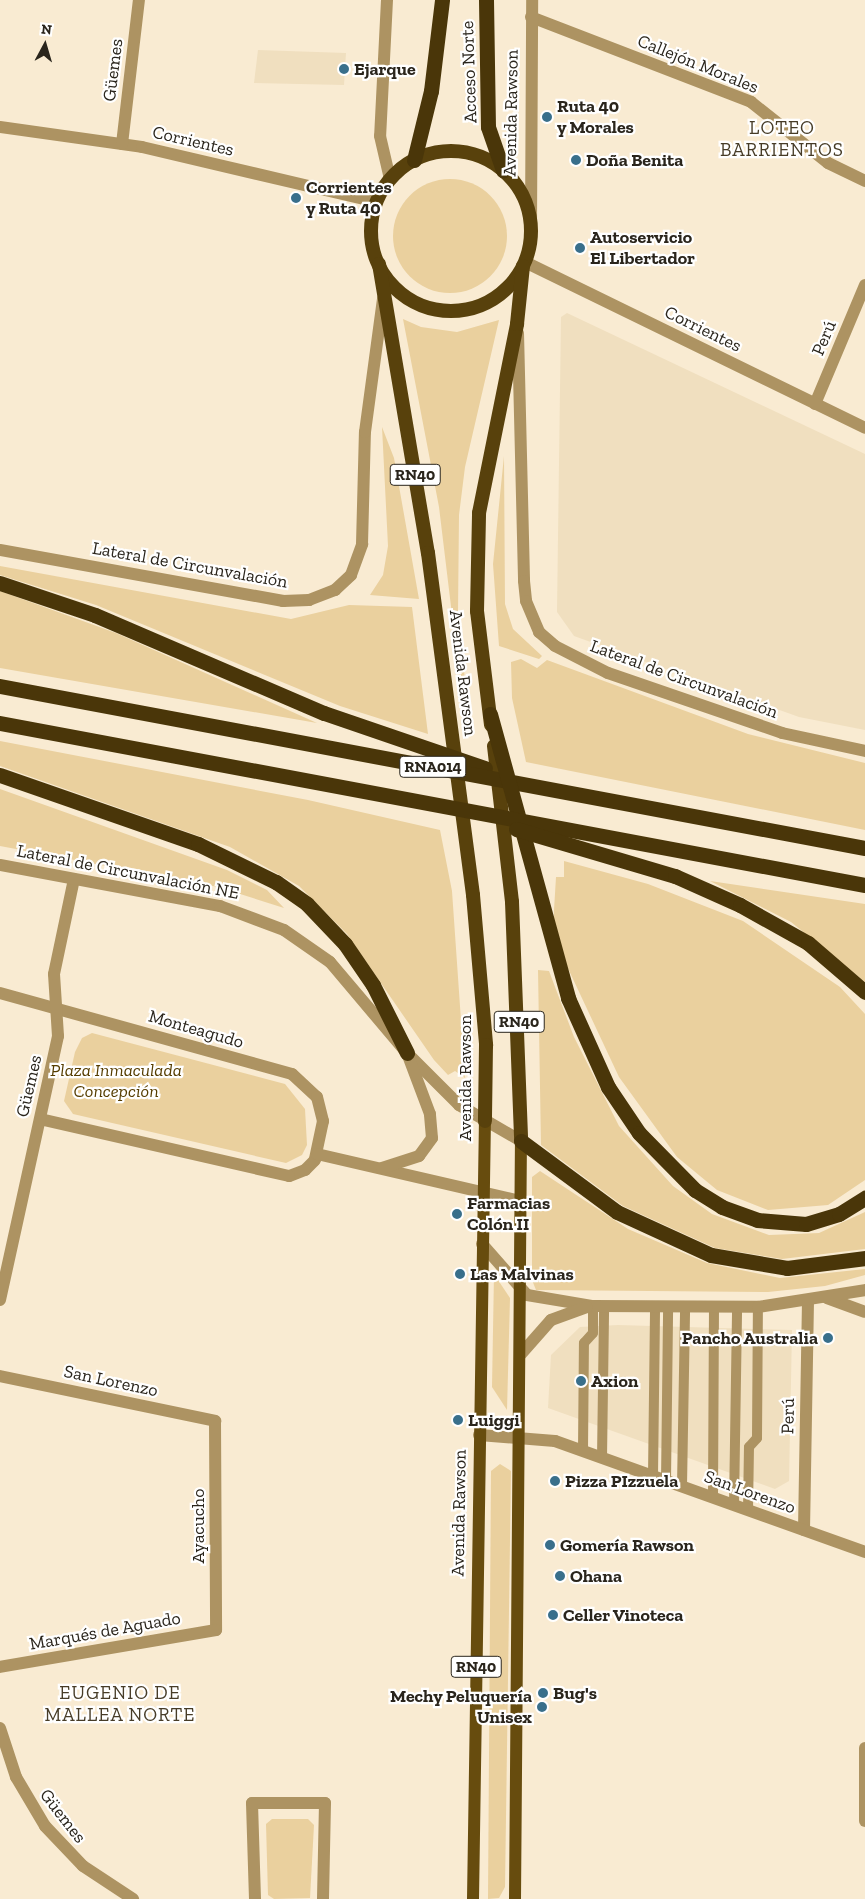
<!DOCTYPE html>
<html>
<head>
<meta charset="utf-8">
<style>
  body { margin:0 }
  #map { position:relative; width:865px; height:1899px; overflow:hidden; background:#f9ebd2; font-family:"Zilla Slab",serif }
  div>[style] { position:absolute }
  .built>* { inset:0; background:#f0dfbf }
  .green>* { inset:0; background:#ead09e }
  .round { border-radius:50% }
  .service>* { height:10px; margin:-5px; padding:0 5px; transform-origin:5px; border-radius:5px; background:#ad9362 }
  .minor>* { height:12px; margin:-6px; padding:0 6px; transform-origin:6px; border-radius:6px; background:#ad9362 }
  .tertiary>* { height:12px; margin:-6px; padding:0 6px; transform-origin:6px; border-radius:6px; background:#ad9362 }
  .primary>* { height:12px; margin:-6px; padding:0 6px; transform-origin:6px; border-radius:6px; background:#674c0e }
  .trunk>* { height:14px; margin:-7px; padding:0 7px; transform-origin:7px; border-radius:7px; background:#58410c }
  .trunk>.ring { margin:-7px; padding:0; box-sizing:content-box; background:none; border:14px solid #58410c; border-radius:50% }
  .motorway>* { height:15px; margin:-7.5px; padding:0 7.5px; transform-origin:7.5px; border-radius:7.5px; background:#4a3609 }
  .dots>* { width:14px; height:14px; translate:-50% -50%; box-sizing:border-box; border:2px solid #fff; border-radius:50% }
  span { translate:-50% -50%; white-space:nowrap; text-align:center; line-height:1.15; -webkit-text-stroke:4.5px #fff; paint-order:stroke }
  .shield-label span { padding:1px 4px; background:#fff; border:1px solid; border-radius:4px; -webkit-text-stroke-width:0 }
  .shield-label { font-size:16px; color:#2a251c; font-weight:700 }
  .street-label { font-size:18px; color:#2a251c }
  .poi-label { font-size:18px; color:#2a251c; font-weight:700 }
  .left { translate:0 -50%; text-align:left }
  .right { translate:-100% -50%; text-align:right }
  .park-label { font-size:18px; color:#563d00; font-style:italic }
  .neighbourhood-label { font-size:19px; color:#473c27; letter-spacing:1px }
  .north { position:absolute; left:20px; top:20px; width:50px; height:50px; -webkit-text-stroke:4px #fff; paint-order:stroke; rotate:6deg; font-size:14px; font-weight:700; line-height:20px; text-align:center; color:#2a251c }
  .north::after { content:''; display:block; margin:auto; width:18px; height:22px; background:#2a251c; clip-path:polygon(50% 0,100% 100%,50% 72%,0 100%) }
</style>
</head>
<body>
<div id="map">
  <div class="built">
    <i style="clip-path:polygon(258px 50px,346px 53px,344px 85px,254px 83px)"></i>
    <i style="clip-path:polygon(567px 313px,865px 454px,865px 730px,799px 717px,574px 636px,557px 612px,561px 317px)"></i>
    <i style="clip-path:polygon(618px 1325px,792px 1330px,789px 1481px,775px 1489px,548px 1408px,551px 1355px,580px 1327px)"></i>
  </div>
  <div class="green">
    <i class="round" style="left:393px;top:179px;width:114px;height:114px"></i>
    <i style="clip-path:polygon(403px 319px,421px 327px,457px 332px,499px 320px,465px 467px,459px 515px,458px 612px,466px 690px,461px 689px,439px 507px)"></i>
    <i style="clip-path:polygon(382px 427px,394px 458px,419px 599px,370px 595px,383px 575px,388px 546px)"></i>
    <i style="clip-path:polygon(504px 456px,505px 604px,513px 629px,542px 656px,539px 659px,499px 646px,493px 564px)"></i>
    <i style="clip-path:polygon(0 566px,291px 619px,349px 605px,412px 607px,428px 734px,340px 706px,96px 605px,0 575px)"></i>
    <i style="clip-path:polygon(0 591px,116px 633px,317px 723px,0 668px)"></i>
    <i style="clip-path:polygon(521px 659px,537px 668px,547px 660px,748px 734px,865px 763px,865px 830px,526px 762px,512px 698px,511px 662px)"></i>
    <i style="clip-path:polygon(0 741px,308px 800px,440px 830px,452px 891px,465px 1078px,455px 1071px,448px 1075px,434px 1060px,347px 934px,299px 886px,230px 847px,0 766px)"></i>
    <i style="clip-path:polygon(0 789px,227px 870px,267px 890px,284px 908px,218px 887px,0 846px)"></i>
    <i style="clip-path:polygon(564px 861px,648px 884px,743px 921px,840px 987px,865px 1014px,865px 1180px,828px 1205px,768px 1210px,717px 1190px,677px 1157px,619px 1077px,565px 962px,554px 929px,554px 910px,556px 877px,564px 877px)"></i>
    <i style="clip-path:polygon(710px 881px,865px 904px,865px 982px,791px 922px)"></i>
    <i style="clip-path:polygon(538px 970px,549px 971px,574px 1037px,619px 1126px,673px 1186px,712px 1214px,769px 1235px,819px 1233px,865px 1212px,865px 1249px,782px 1259px,715px 1248px,623px 1206px,541px 1145px)"></i>
    <i style="clip-path:polygon(92px 1033px,285px 1084px,305px 1109px,307px 1145px,302px 1155px,286px 1163px,73px 1114px,64px 1101px,75px 1052px,82px 1038px)"></i>
    <i style="clip-path:polygon(540px 1171px,628px 1229px,707px 1263px,780px 1278px,865px 1269px,865px 1275px,825px 1286px,768px 1292px,536px 1290px,532px 1280px,532px 1177px)"></i>
    <i style="clip-path:polygon(494px 1274px,510px 1298px,507px 1410px,492px 1387px)"></i>
    <i style="clip-path:polygon(500px 1464px,511px 1471px,505px 1887px,499px 1898px,488px 1899px,491px 1471px)"></i>
    <i style="clip-path:polygon(272px 1819px,308px 1819px,314px 1825px,310px 1898px,274px 1899px,268px 1895px,266px 1824px)"></i>
  </div>
  <div class="service">
    <i style="left:583px;top:1451px;width:108px;rotate:-89.5deg"></i>
    <i style="left:584px;top:1343px;width:13px;rotate:-48deg"></i>
    <i style="left:593px;top:1333px;width:27px;rotate:-90deg"></i>
    <i style="left:602px;top:1458px;width:152px;rotate:-89.2deg"></i>
    <i style="left:653px;top:1476px;width:170px;rotate:-89.3deg"></i>
    <i style="left:666px;top:1481px;width:174px;rotate:-89.3deg"></i>
    <i style="left:682px;top:1486px;width:179px;rotate:-89deg"></i>
    <i style="left:713px;top:1497px;width:190px;rotate:-89.7deg"></i>
    <i style="left:734px;top:1505px;width:198px;rotate:-89.1deg"></i>
    <i style="left:748px;top:1510px;width:63px;rotate:-89.1deg"></i>
    <i style="left:749px;top:1447px;width:12px;rotate:-48deg"></i>
    <i style="left:757px;top:1438px;width:131px;rotate:-89.6deg"></i>
  </div>
  <div class="minor">
    <i style="left:531px;top:17px;width:236px;rotate:21.1deg"></i>
    <i style="left:751px;top:102px;width:98px;rotate:38.4deg"></i>
    <i style="left:828px;top:163px;width:41px;rotate:25.9deg"></i>
    <i style="left:0;top:127px;width:143px;rotate:8deg"></i>
    <i style="left:142px;top:147px;width:241px;rotate:13.2deg"></i>
    <i style="left:122px;top:144px;width:145px;rotate:-83.3deg"></i>
    <i style="left:815px;top:404px;width:129px;rotate:-67.2deg"></i>
    <i style="left:0;top:993px;width:303px;rotate:15.5deg"></i>
    <i style="left:292px;top:1074px;width:34px;rotate:43deg"></i>
    <i style="left:317px;top:1097px;width:25px;rotate:76deg"></i>
    <i style="left:323px;top:1121px;width:40px;rotate:102deg"></i>
    <i style="left:315px;top:1160px;width:14px;rotate:135deg"></i>
    <i style="left:305px;top:1170px;width:17px;rotate:159deg"></i>
    <i style="left:289px;top:1176px;width:255px;rotate:-167.1deg"></i>
    <i style="left:317px;top:1154px;width:209px;rotate:13deg"></i>
    <i style="left:827px;top:1298px;width:40px;rotate:20.2deg"></i>
    <i style="left:0;top:1300px;width:270px;rotate:-77.6deg"></i>
    <i style="left:58px;top:1036px;width:62px;rotate:-93.7deg"></i>
    <i style="left:54px;top:974px;width:97px;rotate:-78.1deg"></i>
    <i style="left:0;top:1376px;width:220px;rotate:11.8deg"></i>
    <i style="left:215px;top:1421px;width:209px;rotate:89.7deg"></i>
    <i style="left:216px;top:1630px;width:219px;rotate:170.3deg"></i>
    <i style="left:804px;top:1530px;width:228px;rotate:-89deg"></i>
    <i style="left:0;top:1728px;width:52px;rotate:71.9deg"></i>
    <i style="left:16px;top:1777px;width:57px;rotate:59.4deg"></i>
    <i style="left:45px;top:1826px;width:55px;rotate:46.5deg"></i>
    <i style="left:83px;top:1866px;width:60px;rotate:33.4deg"></i>
    <i style="left:865px;top:1748px;width:73px;rotate:90deg"></i>
    <i style="left:255px;top:1899px;width:96px;rotate:-91.8deg"></i>
    <i style="left:252px;top:1803px;width:73px"></i>
    <i style="left:325px;top:1803px;width:96px;rotate:91.2deg"></i>
  </div>
  <div class="tertiary">
    <i style="left:387px;top:0;width:136px;rotate:92.9deg"></i>
    <i style="left:380px;top:136px;width:44px;rotate:76.9deg"></i>
    <i style="left:531px;top:226px;width:226px;rotate:-89.7deg"></i>
    <i style="left:525px;top:262px;width:378px;rotate:26deg"></i>
    <i style="left:518px;top:333px;width:248px;rotate:88.6deg"></i>
    <i style="left:524px;top:581px;width:20px;rotate:84deg"></i>
    <i style="left:526px;top:601px;width:34px;rotate:67deg"></i>
    <i style="left:539px;top:632px;width:21px;rotate:41deg"></i>
    <i style="left:555px;top:646px;width:59px;rotate:27deg"></i>
    <i style="left:608px;top:673px;width:184px;rotate:19deg"></i>
    <i style="left:782px;top:733px;width:85px;rotate:12.2deg"></i>
    <i style="left:0;top:550px;width:288px;rotate:10.2deg"></i>
    <i style="left:283px;top:601px;width:26px;rotate:-2deg"></i>
    <i style="left:309px;top:600px;width:28px;rotate:-21deg"></i>
    <i style="left:335px;top:590px;width:22px;rotate:-43deg"></i>
    <i style="left:351px;top:575px;width:33px;rotate:-70deg"></i>
    <i style="left:362px;top:544px;width:112px;rotate:-88.5deg"></i>
    <i style="left:365px;top:432px;width:135px;rotate:-82.3deg"></i>
    <i style="left:0;top:865px;width:224px;rotate:10.6deg"></i>
    <i style="left:220px;top:906px;width:68px;rotate:20.6deg"></i>
    <i style="left:284px;top:930px;width:56px;rotate:34.8deg"></i>
    <i style="left:330px;top:962px;width:119px;rotate:49.8deg"></i>
    <i style="left:407px;top:1053px;width:74px;rotate:45deg"></i>
    <i style="left:459px;top:1105px;width:72px;rotate:30.1deg"></i>
    <i style="left:382px;top:1168px;width:39px;rotate:-18deg"></i>
    <i style="left:419px;top:1156px;width:22px;rotate:-54deg"></i>
    <i style="left:432px;top:1138px;width:24px;rotate:-95deg"></i>
    <i style="left:430px;top:1114px;width:60px;rotate:-110.6deg"></i>
    <i style="left:482px;top:1244px;width:68px;rotate:48.6deg"></i>
    <i style="left:527px;top:1295px;width:67px;rotate:9.5deg"></i>
    <i style="left:593px;top:1306px;width:165px;rotate:0.3deg"></i>
    <i style="left:758px;top:1307px;width:108px;rotate:-9deg"></i>
    <i style="left:521px;top:1354px;width:45px;rotate:-48.6deg"></i>
    <i style="left:551px;top:1320px;width:38px;rotate:-20deg"></i>
    <i style="left:479px;top:1435px;width:76px;rotate:4.5deg"></i>
    <i style="left:555px;top:1441px;width:329px;rotate:19.7deg"></i>
  </div>
  <div class="primary">
    <i style="left:473px;top:1899px;width:778px;rotate:-89.12deg"></i>
    <i style="left:515px;top:1899px;width:758px;rotate:-89.55deg"></i>
  </div>
  <div class="trunk">
    <i class="ring" style="left:371px;top:151px;width:146px;height:146px"></i>
    <i style="left:379px;top:264px;width:293px;rotate:80.4deg"></i>
    <i style="left:428px;top:553px;width:345px;rotate:82.5deg"></i>
    <i style="left:473px;top:895px;width:151px;rotate:85deg"></i>
    <i style="left:486px;top:1045px;width:76px;rotate:90.8deg"></i>
    <i style="left:491px;top:725px;width:115px;rotate:-97deg"></i>
    <i style="left:477px;top:611px;width:98px;rotate:-88.8deg"></i>
    <i style="left:479px;top:513px;width:193px;rotate:-78.6deg"></i>
    <i style="left:517px;top:324px;width:58px;rotate:-84.1deg"></i>
    <i style="left:494px;top:746px;width:157px;rotate:83.4deg"></i>
    <i style="left:512px;top:902px;width:239px;rotate:87.8deg"></i>
  </div>
  <div class="motorway">
    <i style="left:486px;top:0;width:127px;rotate:89.1deg"></i>
    <i style="left:488px;top:127px;width:46px;rotate:70.8deg"></i>
    <i style="left:414px;top:160px;width:71px;rotate:-76.2deg"></i>
    <i style="left:431px;top:91px;width:92px;rotate:-83.1deg"></i>
    <i style="left:0;top:583px;width:100px;rotate:18.6deg"></i>
    <i style="left:95px;top:615px;width:249px;rotate:23.2deg"></i>
    <i style="left:324px;top:713px;width:170px;rotate:18.9deg"></i>
    <i style="left:0;top:686px;width:880px;rotate:10.61deg"></i>
    <i style="left:490px;top:714px;width:295px;rotate:74.6deg"></i>
    <i style="left:568px;top:998px;width:98px;rotate:65.8deg"></i>
    <i style="left:608px;top:1087px;width:55px;rotate:56deg"></i>
    <i style="left:639px;top:1133px;width:80px;rotate:45.5deg"></i>
    <i style="left:695px;top:1190px;width:32px;rotate:32deg"></i>
    <i style="left:722px;top:1207px;width:37px;rotate:20deg"></i>
    <i style="left:757px;top:1220px;width:49px;rotate:4.7deg"></i>
    <i style="left:806px;top:1224px;width:34px;rotate:-17deg"></i>
    <i style="left:839px;top:1214px;width:31px;rotate:-32deg"></i>
    <i style="left:0;top:723px;width:880px;rotate:10.61deg"></i>
    <i style="left:0;top:775px;width:210px;rotate:19.2deg"></i>
    <i style="left:198px;top:844px;width:87px;rotate:26deg"></i>
    <i style="left:276px;top:882px;width:38px;rotate:35deg"></i>
    <i style="left:307px;top:904px;width:55px;rotate:46.5deg"></i>
    <i style="left:345px;top:944px;width:50px;rotate:55.7deg"></i>
    <i style="left:373px;top:985px;width:76px;rotate:63.4deg"></i>
    <i style="left:516px;top:829px;width:166px;rotate:16.5deg"></i>
    <i style="left:675px;top:876px;width:71px;rotate:24deg"></i>
    <i style="left:740px;top:905px;width:78px;rotate:29.2deg"></i>
    <i style="left:808px;top:943px;width:75px;rotate:40.7deg"></i>
    <i style="left:521px;top:1141px;width:119px;rotate:36.5deg"></i>
    <i style="left:617px;top:1212px;width:103px;rotate:24.6deg"></i>
    <i style="left:711px;top:1255px;width:77px;rotate:9.7deg"></i>
    <i style="left:787px;top:1268px;width:79px;rotate:-7.3deg"></i>
  </div>
  <div class="dots">
    <i style="left:344px;top:69px;background:#396f8b"></i>
    <i style="left:547px;top:117px;background:#396f8b"></i>
    <i style="left:576px;top:160px;background:#396f8b"></i>
    <i style="left:296px;top:198px;background:#396f8b"></i>
    <i style="left:580px;top:248px;background:#396f8b"></i>
    <i style="left:457px;top:1214px;background:#396f8b"></i>
    <i style="left:460px;top:1274px;background:#396f8b"></i>
    <i style="left:828px;top:1338px;background:#396f8b"></i>
    <i style="left:581px;top:1381px;background:#396f8b"></i>
    <i style="left:458px;top:1420px;background:#396f8b"></i>
    <i style="left:555px;top:1481px;background:#396f8b"></i>
    <i style="left:550px;top:1545px;background:#396f8b"></i>
    <i style="left:560px;top:1576px;background:#396f8b"></i>
    <i style="left:553px;top:1615px;background:#396f8b"></i>
    <i style="left:543px;top:1693px;background:#396f8b"></i>
    <i style="left:542px;top:1707px;background:#396f8b"></i>
  </div>
  <div class="shield-label">
    <span style="left:415px;top:475px">RN40</span>
    <span style="left:433px;top:767px">RNA014</span>
    <span style="left:519px;top:1022px">RN40</span>
    <span style="left:476px;top:1667px">RN40</span>
  </div>
  <div class="street-label">
    <span style="left:698px;top:64px;rotate:22deg">Callejón Morales</span>
    <span style="left:113px;top:70px;rotate:-83deg">Güemes</span>
    <span style="left:469px;top:72px;rotate:-92deg">Acceso Norte</span>
    <span style="left:511px;top:113px;rotate:-89deg">Avenida Rawson</span>
    <span style="left:193px;top:141px;rotate:13deg">Corrientes</span>
    <span style="left:703px;top:329px;rotate:26deg">Corrientes</span>
    <span style="left:824px;top:338px;rotate:-67deg">Perú</span>
    <span style="left:190px;top:565px;rotate:10deg">Lateral de Circunvalación</span>
    <span style="left:463px;top:673px;rotate:83deg">Avenida Rawson</span>
    <span style="left:684px;top:679px;rotate:20deg">Lateral de Circunvalación</span>
    <span style="left:128px;top:872px;rotate:11deg">Lateral de Circunvalación NE</span>
    <span style="left:196px;top:1029px;rotate:16deg">Monteagudo</span>
    <span style="left:465px;top:1078px;rotate:-90deg">Avenida Rawson</span>
    <span style="left:29px;top:1086px;rotate:-77deg">Güemes</span>
    <span style="left:111px;top:1381px;rotate:12deg">San Lorenzo</span>
    <span style="left:788px;top:1416px;rotate:-89deg">Perú</span>
    <span style="left:750px;top:1492px;rotate:20deg">San Lorenzo</span>
    <span style="left:459px;top:1513px;rotate:-89deg">Avenida Rawson</span>
    <span style="left:198px;top:1526px;rotate:-90deg">Ayacucho</span>
    <span style="left:105px;top:1631px;rotate:-10deg">Marqués de Aguado</span>
    <span style="left:63px;top:1816px;rotate:52deg">Güemes</span>
  </div>
  <div class="poi-label">
    <span class="left" style="left:354px;top:69px">Ejarque</span>
    <span class="left" style="left:557px;top:117px">Ruta 40<br>y Morales</span>
    <span class="left" style="left:586px;top:160px">Doña Benita</span>
    <span class="left" style="left:306px;top:198px">Corrientes<br>y Ruta 40</span>
    <span class="left" style="left:590px;top:248px">Autoservicio<br>El Libertador</span>
    <span class="left" style="left:467px;top:1214px">Farmacias<br>Colón II</span>
    <span class="left" style="left:470px;top:1274px">Las Malvinas</span>
    <span class="right" style="left:818px;top:1338px">Pancho Australia</span>
    <span class="left" style="left:591px;top:1381px">Axion</span>
    <span class="left" style="left:468px;top:1420px">Luiggi</span>
    <span class="left" style="left:565px;top:1481px">Pizza PIzzuela</span>
    <span class="left" style="left:560px;top:1545px">Gomería Rawson</span>
    <span class="left" style="left:570px;top:1576px">Ohana</span>
    <span class="left" style="left:563px;top:1615px">Celler Vinoteca</span>
    <span class="left" style="left:553px;top:1693px">Bug's</span>
    <span class="right" style="left:532px;top:1707px">Mechy Peluquería<br>Unisex</span>
  </div>
  <div class="park-label">
    <span style="left:116px;top:1081px">Plaza Inmaculada<br>Concepción</span>
  </div>
  <div class="neighbourhood-label">
    <span style="left:782px;top:139px">LOTEO<br>BARRIENTOS</span>
    <span style="left:120px;top:1704px">EUGENIO DE<br>MALLEA NORTE</span>
  </div>
  <div class="north">N</div>
</div>
</body>
</html>
